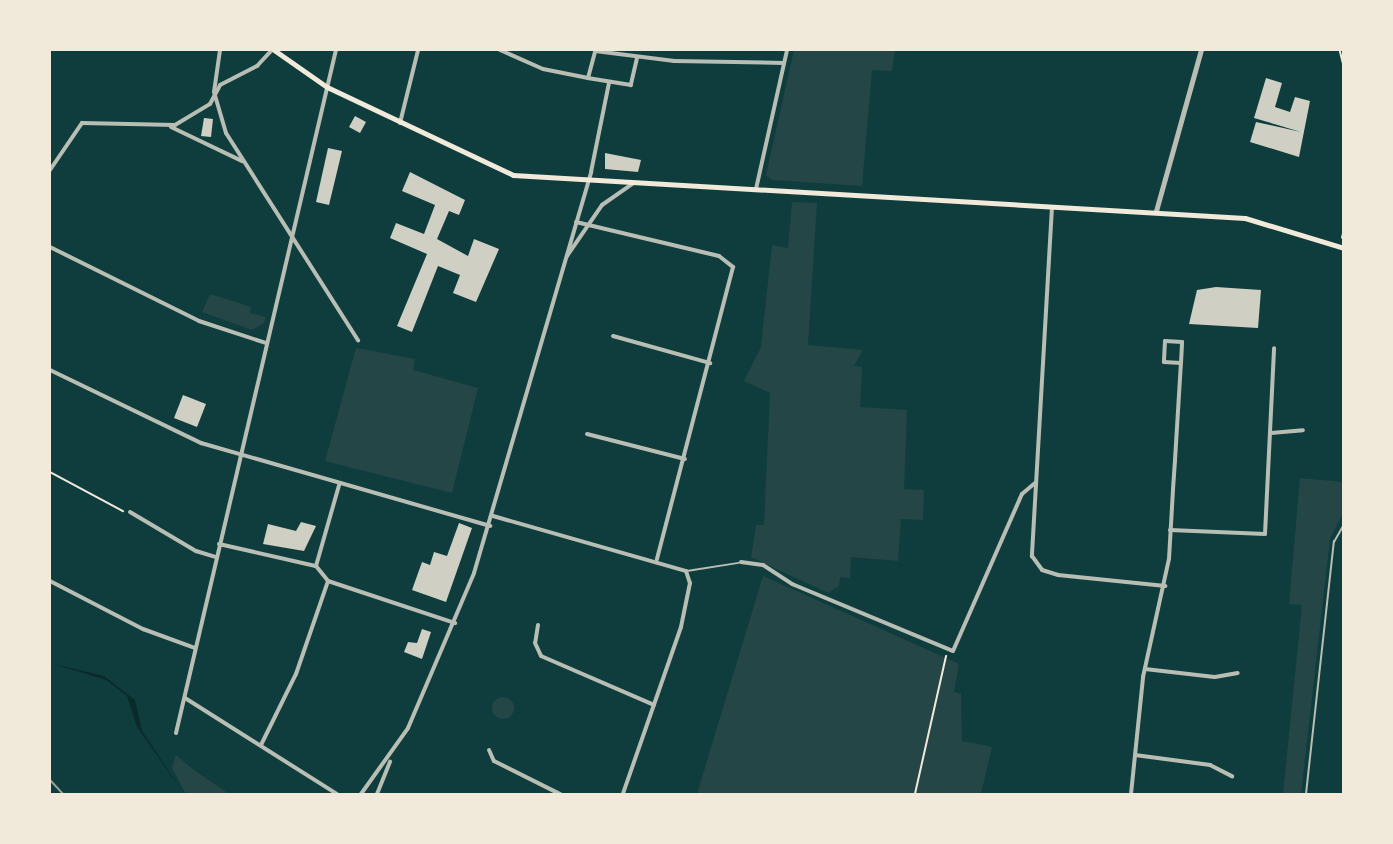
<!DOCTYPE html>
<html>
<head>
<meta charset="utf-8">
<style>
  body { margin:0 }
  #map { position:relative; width:1393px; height:844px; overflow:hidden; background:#0f3d3e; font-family:"PT Sans",sans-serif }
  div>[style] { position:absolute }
  .green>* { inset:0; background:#244646 }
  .round { border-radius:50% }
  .water>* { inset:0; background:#0a2a2b }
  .stream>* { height:2px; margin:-1px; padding:0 1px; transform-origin:1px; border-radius:1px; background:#0a2a2b }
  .building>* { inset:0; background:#cfcfc3 }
  .path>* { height:1.5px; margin:-0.75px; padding:0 0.75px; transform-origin:0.75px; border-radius:0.75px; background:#f1e9da }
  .service>* { height:1.5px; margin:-0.75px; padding:0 0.75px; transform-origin:0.75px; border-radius:0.75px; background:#b8beb3 }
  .minor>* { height:4px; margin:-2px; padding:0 2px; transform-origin:2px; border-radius:2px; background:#b8beb3 }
  .tertiary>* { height:4.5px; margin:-2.25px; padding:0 2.25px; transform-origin:2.25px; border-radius:2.25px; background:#b8beb3 }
  .secondary>* { height:5px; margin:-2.5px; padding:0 2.5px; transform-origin:2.5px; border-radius:2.5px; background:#f1e9da }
  .rail>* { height:2px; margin:-1px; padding:0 1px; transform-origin:1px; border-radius:1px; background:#97a49c }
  span { translate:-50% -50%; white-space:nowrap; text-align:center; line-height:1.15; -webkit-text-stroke:6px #f1e9da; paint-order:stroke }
  .frame { position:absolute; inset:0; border:51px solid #f1e9da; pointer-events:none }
</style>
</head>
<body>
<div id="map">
  <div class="green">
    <i style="clip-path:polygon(794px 50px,895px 50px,892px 71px,872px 70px,862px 186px,772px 180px,766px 175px)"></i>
    <i style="clip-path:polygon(792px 202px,817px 203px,808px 345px,863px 350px,854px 366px,862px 367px,860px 407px,907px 410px,904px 489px,924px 490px,923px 520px,901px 519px,898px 561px,851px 557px,850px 578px,840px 577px,839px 586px,828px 593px,751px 557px,756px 525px,764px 525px,770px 393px,744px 381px,761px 347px,772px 245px,788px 248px)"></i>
    <i style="clip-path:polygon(210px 294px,251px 307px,250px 313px,266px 317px,264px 323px,252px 330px,202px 312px)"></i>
    <i style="clip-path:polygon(356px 348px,415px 359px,413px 370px,478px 388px,452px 493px,325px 461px)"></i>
    <i style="clip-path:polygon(1300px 478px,1343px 482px,1343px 513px,1330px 539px,1301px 794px,1283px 794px,1302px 605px,1289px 604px)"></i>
    <i style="clip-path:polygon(763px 576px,959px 664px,954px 692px,961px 694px,962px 741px,992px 747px,981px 794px,697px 794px)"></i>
    <i class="round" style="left:492px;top:697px;width:22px;height:22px"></i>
    <i style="clip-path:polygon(176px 755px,194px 770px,229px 794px,186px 794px,172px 768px)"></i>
  </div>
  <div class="water">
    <i style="clip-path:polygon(50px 663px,104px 676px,135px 700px,142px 731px,184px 794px,137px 727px,127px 696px,106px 680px)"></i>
  </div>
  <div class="stream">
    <i style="left:136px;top:710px;width:15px;rotate:82deg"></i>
  </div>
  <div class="building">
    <i style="clip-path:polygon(1266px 78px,1282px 83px,1275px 107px,1290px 112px,1295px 97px,1310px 101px,1299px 157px,1250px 142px,1256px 122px,1301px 132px,1254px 118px)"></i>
    <i style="clip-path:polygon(355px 116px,366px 122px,360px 133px,349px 127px)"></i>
    <i style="clip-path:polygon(204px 118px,213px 119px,211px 137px,201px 136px)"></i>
    <i style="clip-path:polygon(328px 148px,342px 151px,329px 205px,316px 202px)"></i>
    <i style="clip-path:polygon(605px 153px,641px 160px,638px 172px,605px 169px)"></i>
    <i style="clip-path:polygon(410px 172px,465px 200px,459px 215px,449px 211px,437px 239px,468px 256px,474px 239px,499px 249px,476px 302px,453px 293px,460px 275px,438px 266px,412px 332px,397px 326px,427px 254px,390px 238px,396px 223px,424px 234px,435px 205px,402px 191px)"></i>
    <i style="clip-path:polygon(1216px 287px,1261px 290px,1258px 328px,1189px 324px,1197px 290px)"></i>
    <i style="clip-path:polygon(183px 395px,206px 404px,197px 427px,174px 418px)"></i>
    <i style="clip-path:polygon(301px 522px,316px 526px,304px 551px,263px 544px,268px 524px,296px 531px)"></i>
    <i style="clip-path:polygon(459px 523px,472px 528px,446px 602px,412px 590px,422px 562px,430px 565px,434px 552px,447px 556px)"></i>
    <i style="clip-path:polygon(422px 629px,431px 632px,422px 659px,404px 652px,408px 642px,417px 643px)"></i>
  </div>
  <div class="path">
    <i style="left:1340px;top:50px;width:16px;rotate:76deg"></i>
    <i style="left:1342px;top:238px;width:9px;rotate:-77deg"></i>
    <i style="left:50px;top:472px;width:83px;rotate:28.1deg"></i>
    <i style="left:915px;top:794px;width:141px;rotate:-77.3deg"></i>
  </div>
  <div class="service">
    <i style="left:687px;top:571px;width:52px;rotate:-8.9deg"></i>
    <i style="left:1306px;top:794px;width:254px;rotate:-83.7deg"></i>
    <i style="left:1334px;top:542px;width:20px;rotate:-60deg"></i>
  </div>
  <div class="minor">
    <i style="left:220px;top:50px;width:42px;rotate:98.1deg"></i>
    <i style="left:214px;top:92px;width:43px;rotate:73.7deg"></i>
    <i style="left:226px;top:133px;width:246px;rotate:57.5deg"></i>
    <i style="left:500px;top:50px;width:47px;rotate:23.8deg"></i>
    <i style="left:543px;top:69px;width:46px;rotate:11.3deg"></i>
    <i style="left:637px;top:58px;width:28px;rotate:103deg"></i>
    <i style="left:631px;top:85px;width:44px;rotate:-170.8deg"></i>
    <i style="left:588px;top:78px;width:28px;rotate:-75deg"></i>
    <i style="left:595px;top:51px;width:80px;rotate:7.2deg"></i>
    <i style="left:674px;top:61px;width:110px;rotate:1deg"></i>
    <i style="left:400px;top:123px;width:75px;rotate:-76.1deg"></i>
    <i style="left:171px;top:127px;width:79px;rotate:25.6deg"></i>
    <i style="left:50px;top:170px;width:57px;rotate:-55.8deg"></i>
    <i style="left:82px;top:123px;width:93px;rotate:1.2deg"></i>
    <i style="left:175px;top:125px;width:41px;rotate:-31deg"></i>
    <i style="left:210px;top:104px;width:21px;rotate:-62deg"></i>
    <i style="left:220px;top:85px;width:42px;rotate:-27.2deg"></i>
    <i style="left:257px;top:66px;width:22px;rotate:-47deg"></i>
    <i style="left:756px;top:189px;width:142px;rotate:-77.4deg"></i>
    <i style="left:1052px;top:207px;width:350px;rotate:93.3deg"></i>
    <i style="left:1032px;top:556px;width:17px;rotate:54deg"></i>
    <i style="left:1042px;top:570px;width:17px;rotate:17deg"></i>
    <i style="left:1058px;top:575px;width:108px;rotate:5.9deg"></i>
    <i style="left:576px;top:222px;width:147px;rotate:13.4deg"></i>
    <i style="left:719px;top:256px;width:18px;rotate:38deg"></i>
    <i style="left:733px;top:267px;width:302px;rotate:104.6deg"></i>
    <i style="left:50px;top:247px;width:166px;rotate:26.4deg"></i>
    <i style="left:199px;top:321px;width:71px;rotate:18.2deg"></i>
    <i style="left:567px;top:256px;width:62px;rotate:-55.5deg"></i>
    <i style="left:602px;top:205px;width:37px;rotate:-35deg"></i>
    <i style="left:613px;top:336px;width:101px;rotate:15.6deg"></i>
    <i style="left:50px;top:370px;width:168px;rotate:25.8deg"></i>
    <i style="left:201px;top:443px;width:301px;rotate:16deg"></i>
    <i style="left:1271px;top:433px;width:32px;rotate:-5deg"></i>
    <i style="left:587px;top:434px;width:101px;rotate:14.3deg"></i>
    <i style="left:130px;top:512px;width:77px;rotate:30.6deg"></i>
    <i style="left:196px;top:551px;width:21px;rotate:17deg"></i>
    <i style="left:493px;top:516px;width:201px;rotate:15.9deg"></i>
    <i style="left:686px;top:571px;width:13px;rotate:72deg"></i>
    <i style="left:690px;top:583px;width:45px;rotate:101.6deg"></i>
    <i style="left:681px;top:627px;width:177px;rotate:109.2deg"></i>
    <i style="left:1170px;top:530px;width:95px;rotate:2.4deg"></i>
    <i style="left:1265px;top:534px;width:186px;rotate:-87.2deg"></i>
    <i style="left:219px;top:544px;width:99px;rotate:12.8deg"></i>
    <i style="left:316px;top:566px;width:19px;rotate:51deg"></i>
    <i style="left:328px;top:581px;width:134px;rotate:18.3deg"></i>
    <i style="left:741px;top:562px;width:22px;rotate:8deg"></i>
    <i style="left:763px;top:565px;width:35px;rotate:33deg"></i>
    <i style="left:792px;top:584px;width:174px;rotate:22.6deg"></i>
    <i style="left:953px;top:651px;width:171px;rotate:-66.3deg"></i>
    <i style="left:1022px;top:494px;width:17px;rotate:-40deg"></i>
    <i style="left:316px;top:566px;width:84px;rotate:-74.1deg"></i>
    <i style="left:50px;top:581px;width:105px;rotate:27.3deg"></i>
    <i style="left:143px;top:629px;width:55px;rotate:20.1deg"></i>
    <i style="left:538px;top:625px;width:18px;rotate:99deg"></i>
    <i style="left:535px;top:643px;width:14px;rotate:65deg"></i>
    <i style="left:541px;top:656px;width:123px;rotate:23.4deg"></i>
    <i style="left:1145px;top:669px;width:70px;rotate:6.5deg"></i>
    <i style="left:1215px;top:677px;width:23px;rotate:-10deg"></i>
    <i style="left:185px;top:698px;width:180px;rotate:32.3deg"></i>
    <i style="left:176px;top:733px;width:701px;rotate:-76.82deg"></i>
    <i style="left:261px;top:745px;width:79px;rotate:-63.8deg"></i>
    <i style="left:296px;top:674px;width:98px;rotate:-71deg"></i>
    <i style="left:489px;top:750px;width:12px;rotate:66deg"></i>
    <i style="left:494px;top:761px;width:74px;rotate:26.6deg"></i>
    <i style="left:1135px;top:755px;width:76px;rotate:7.6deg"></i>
    <i style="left:1210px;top:765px;width:25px;rotate:27deg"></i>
    <i style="left:361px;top:794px;width:81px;rotate:-54.5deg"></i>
    <i style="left:408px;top:728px;width:168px;rotate:-66.9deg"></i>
    <i style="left:474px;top:573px;width:418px;rotate:-73.7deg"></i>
    <i style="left:591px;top:172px;width:91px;rotate:-78.6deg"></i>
    <i style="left:377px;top:794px;width:35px;rotate:-68deg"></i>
    <i style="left:1131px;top:794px;width:118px;rotate:-84.1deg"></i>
    <i style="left:1143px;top:677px;width:121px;rotate:-77.6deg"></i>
    <i style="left:1169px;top:559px;width:70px;rotate:-86.7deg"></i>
    <i style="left:1173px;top:489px;width:29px;rotate:-86deg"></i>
    <i style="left:1175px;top:460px;width:97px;rotate:-86.5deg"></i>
    <i style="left:1181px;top:363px;width:21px;rotate:-87deg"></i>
    <i style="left:1182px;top:342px;width:17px;rotate:-177deg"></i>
    <i style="left:1165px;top:341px;width:21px;rotate:93deg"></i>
    <i style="left:1164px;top:362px;width:17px;rotate:3deg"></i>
  </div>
  <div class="tertiary">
    <i style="left:1156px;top:211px;width:167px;rotate:-74.4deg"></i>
  </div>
  <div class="secondary">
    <i style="left:274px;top:50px;width:65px;rotate:34.9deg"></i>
    <i style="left:327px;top:87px;width:206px;rotate:25.3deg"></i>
    <i style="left:513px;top:175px;width:733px;rotate:3.36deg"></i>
    <i style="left:1245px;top:218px;width:103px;rotate:16.9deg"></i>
  </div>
  <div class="rail">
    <i style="left:50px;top:780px;width:19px;rotate:47deg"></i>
  </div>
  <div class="frame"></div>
</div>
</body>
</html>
